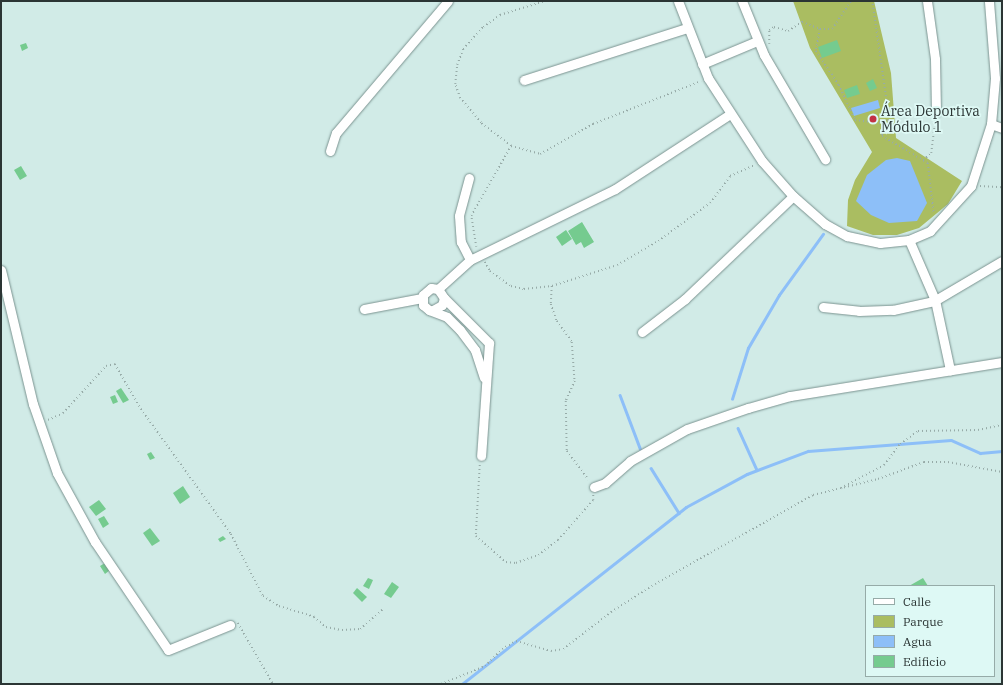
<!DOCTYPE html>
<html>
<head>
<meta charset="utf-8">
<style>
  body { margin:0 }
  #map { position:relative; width:1003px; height:685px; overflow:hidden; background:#d1ebe7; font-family:"IBM Plex Serif",serif }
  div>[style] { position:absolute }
  .green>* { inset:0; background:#aabd61 }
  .water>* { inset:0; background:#8dbff8 }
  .stream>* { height:2.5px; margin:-1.25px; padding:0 1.25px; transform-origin:1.25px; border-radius:1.25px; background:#8dbff8 }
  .building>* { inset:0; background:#75cb8f }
  .path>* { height:1.5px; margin-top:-0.75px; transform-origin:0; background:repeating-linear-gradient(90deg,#97aba8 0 1px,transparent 0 4px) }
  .roads { filter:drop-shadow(0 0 1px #7b9390) drop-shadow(0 0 1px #7b9390) }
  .minor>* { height:9px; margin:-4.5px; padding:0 4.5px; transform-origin:4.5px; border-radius:4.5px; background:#fff }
  .dots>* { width:11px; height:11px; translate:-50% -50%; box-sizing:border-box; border:2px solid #def9f5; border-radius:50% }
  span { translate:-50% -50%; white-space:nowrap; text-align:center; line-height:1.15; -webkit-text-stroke:3.5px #def9f5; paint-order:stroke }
  .poi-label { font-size:14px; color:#2b3534 }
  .left { translate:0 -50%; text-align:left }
  .frame { position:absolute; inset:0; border:2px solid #2b3534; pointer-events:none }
  .legend { position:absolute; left:865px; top:585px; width:130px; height:92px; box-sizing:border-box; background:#def9f5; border:1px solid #96aba8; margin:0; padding:5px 7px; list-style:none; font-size:12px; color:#2b3534 }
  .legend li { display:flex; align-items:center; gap:8px; height:20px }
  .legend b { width:20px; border:1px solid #96aba8 }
</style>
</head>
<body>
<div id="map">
  <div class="green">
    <i style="clip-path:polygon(793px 1px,874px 1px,891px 73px,896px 138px,962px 181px,948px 204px,919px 228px,897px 235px,873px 235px,847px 226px,848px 200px,855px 180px,872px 152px,810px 48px)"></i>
  </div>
  <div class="water">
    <i style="clip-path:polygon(878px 100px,880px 108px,854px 116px,851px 108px)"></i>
    <i style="clip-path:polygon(897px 158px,910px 161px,927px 203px,917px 221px,889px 223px,871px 215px,856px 201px,867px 175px,886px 160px)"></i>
  </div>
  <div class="stream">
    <i style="left:620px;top:395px;width:57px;rotate:69.3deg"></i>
    <i style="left:732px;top:399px;width:53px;rotate:-72.6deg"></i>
    <i style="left:748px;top:348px;width:61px;rotate:-59.7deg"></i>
    <i style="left:779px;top:295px;width:75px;rotate:-54.2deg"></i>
    <i style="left:738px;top:428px;width:46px;rotate:65.7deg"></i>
    <i style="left:651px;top:468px;width:53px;rotate:58.1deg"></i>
    <i style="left:462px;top:684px;width:285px;rotate:-38.3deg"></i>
    <i style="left:686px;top:507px;width:69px;rotate:-28.4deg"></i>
    <i style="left:747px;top:474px;width:65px;rotate:-20.7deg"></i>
    <i style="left:808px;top:451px;width:143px;rotate:-4.4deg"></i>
    <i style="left:951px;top:440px;width:32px;rotate:24deg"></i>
    <i style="left:980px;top:453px;width:22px;rotate:-5deg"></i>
  </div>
  <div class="building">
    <i style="clip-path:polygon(837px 40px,841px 51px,822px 58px,818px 47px)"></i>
    <i style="clip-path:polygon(26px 43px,28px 48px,22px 51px,20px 45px)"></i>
    <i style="clip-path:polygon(873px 79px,877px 88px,870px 91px,866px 83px)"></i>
    <i style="clip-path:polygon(857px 85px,860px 94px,847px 98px,844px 90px)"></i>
    <i style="clip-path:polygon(21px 166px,27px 176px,20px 180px,14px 170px)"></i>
    <i style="clip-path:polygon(582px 222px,594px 242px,584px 248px,581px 242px,576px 245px,568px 231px)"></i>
    <i style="clip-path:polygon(566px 230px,572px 239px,562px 246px,556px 237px)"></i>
    <i style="clip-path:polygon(121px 388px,129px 400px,123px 403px,116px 391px)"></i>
    <i style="clip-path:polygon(115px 395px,118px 402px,113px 404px,110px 397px)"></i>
    <i style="clip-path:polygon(151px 452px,155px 458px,150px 460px,147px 454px)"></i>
    <i style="clip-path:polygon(183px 486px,190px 497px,180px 504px,173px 493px)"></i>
    <i style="clip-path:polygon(99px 500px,106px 509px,96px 516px,89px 507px)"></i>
    <i style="clip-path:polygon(104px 516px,109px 524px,103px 528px,98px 519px)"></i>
    <i style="clip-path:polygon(150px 528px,160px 541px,152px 546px,143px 533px)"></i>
    <i style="clip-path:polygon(223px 536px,226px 539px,220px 542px,218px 539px)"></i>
    <i style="clip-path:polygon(105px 563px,110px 570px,105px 574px,100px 566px)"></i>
    <i style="clip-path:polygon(368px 578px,373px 580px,369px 589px,363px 586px)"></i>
    <i style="clip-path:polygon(923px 578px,928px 586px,909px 586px)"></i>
    <i style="clip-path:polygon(392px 582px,399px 587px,391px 598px,384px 594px)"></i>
    <i style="clip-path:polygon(357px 588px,367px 597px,362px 602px,353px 593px)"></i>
  </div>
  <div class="path">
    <i style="left:820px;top:29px;width:22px;rotate:100deg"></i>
    <i style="left:816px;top:51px;width:41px;rotate:55.9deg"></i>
    <i style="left:839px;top:85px;width:38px;rotate:65deg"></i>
    <i style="left:855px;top:120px;width:24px;rotate:7deg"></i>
    <i style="left:879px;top:123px;width:10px;rotate:-17deg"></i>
    <i style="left:889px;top:120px;width:120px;rotate:-98.1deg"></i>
    <i style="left:769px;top:44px;width:14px;rotate:-90deg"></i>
    <i style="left:769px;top:30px;width:6px;rotate:-31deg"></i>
    <i style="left:774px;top:27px;width:15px;rotate:16deg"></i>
    <i style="left:788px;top:31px;width:17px;rotate:-33deg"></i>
    <i style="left:802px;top:22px;width:19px;rotate:21deg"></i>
    <i style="left:820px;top:29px;width:12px"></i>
    <i style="left:832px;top:29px;width:34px;rotate:-56deg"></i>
    <i style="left:889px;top:120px;width:17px;rotate:114deg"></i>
    <i style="left:882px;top:136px;width:53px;rotate:30.4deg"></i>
    <i style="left:928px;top:163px;width:51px;rotate:83.3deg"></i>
    <i style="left:511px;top:146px;width:30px;rotate:15deg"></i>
    <i style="left:540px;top:154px;width:61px;rotate:-29.5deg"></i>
    <i style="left:593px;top:124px;width:116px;rotate:-21.7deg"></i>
    <i style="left:923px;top:160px;width:11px;rotate:-41deg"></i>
    <i style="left:931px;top:153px;width:33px;rotate:-83deg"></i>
    <i style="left:980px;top:186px;width:22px;rotate:3deg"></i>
    <i style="left:476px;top:247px;width:31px;rotate:-99deg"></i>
    <i style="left:471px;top:216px;width:81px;rotate:-60.3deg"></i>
    <i style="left:511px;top:146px;width:38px;rotate:-143deg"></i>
    <i style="left:481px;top:123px;width:33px;rotate:-130deg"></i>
    <i style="left:460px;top:98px;width:15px;rotate:-110deg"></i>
    <i style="left:455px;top:84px;width:19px;rotate:-84deg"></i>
    <i style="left:457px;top:65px;width:17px;rotate:-69deg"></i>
    <i style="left:463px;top:49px;width:30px;rotate:-48deg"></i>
    <i style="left:483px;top:27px;width:21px;rotate:-35deg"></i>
    <i style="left:500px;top:15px;width:47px;rotate:-17.3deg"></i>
    <i style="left:485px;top:262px;width:10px;rotate:61deg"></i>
    <i style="left:490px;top:271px;width:26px;rotate:36deg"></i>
    <i style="left:511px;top:286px;width:13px;rotate:13deg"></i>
    <i style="left:524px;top:289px;width:28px;rotate:-6deg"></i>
    <i style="left:552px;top:286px;width:18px;rotate:93deg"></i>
    <i style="left:551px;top:304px;width:18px;rotate:71deg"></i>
    <i style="left:557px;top:321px;width:26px;rotate:54deg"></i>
    <i style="left:572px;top:342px;width:39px;rotate:86deg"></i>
    <i style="left:575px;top:381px;width:22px;rotate:114deg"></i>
    <i style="left:566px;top:401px;width:50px;rotate:88.9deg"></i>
    <i style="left:567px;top:451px;width:36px;rotate:53deg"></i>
    <i style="left:552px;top:286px;width:68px;rotate:-17.9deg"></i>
    <i style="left:617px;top:265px;width:48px;rotate:-30.3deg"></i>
    <i style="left:658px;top:241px;width:64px;rotate:-36.2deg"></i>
    <i style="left:710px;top:203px;width:34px;rotate:-53deg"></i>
    <i style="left:730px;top:176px;width:27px;rotate:-24deg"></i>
    <i style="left:48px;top:420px;width:17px;rotate:-25deg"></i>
    <i style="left:63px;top:413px;width:64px;rotate:-47.5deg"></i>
    <i style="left:106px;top:366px;width:9px;rotate:-13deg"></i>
    <i style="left:115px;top:364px;width:52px;rotate:60deg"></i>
    <i style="left:141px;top:409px;width:154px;rotate:54.2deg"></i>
    <i style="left:231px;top:534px;width:70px;rotate:62.7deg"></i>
    <i style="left:263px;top:596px;width:19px;rotate:32deg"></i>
    <i style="left:279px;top:606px;width:37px;rotate:17deg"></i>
    <i style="left:314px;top:617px;width:16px;rotate:40deg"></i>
    <i style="left:326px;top:627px;width:16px;rotate:11deg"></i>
    <i style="left:342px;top:630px;width:18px;rotate:-3deg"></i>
    <i style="left:360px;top:629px;width:30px;rotate:-41deg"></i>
    <i style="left:480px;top:465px;width:71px;rotate:93.2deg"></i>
    <i style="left:476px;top:536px;width:40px;rotate:41deg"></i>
    <i style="left:506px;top:562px;width:10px;rotate:6deg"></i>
    <i style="left:516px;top:563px;width:23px;rotate:-20deg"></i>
    <i style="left:538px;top:555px;width:25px;rotate:-37deg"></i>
    <i style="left:558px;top:540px;width:53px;rotate:-48.8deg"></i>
    <i style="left:593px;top:500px;width:6px;rotate:-90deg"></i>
    <i style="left:841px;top:488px;width:49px;rotate:-28.1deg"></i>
    <i style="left:884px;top:465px;width:26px;rotate:-53deg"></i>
    <i style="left:900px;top:444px;width:22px;rotate:-36deg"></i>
    <i style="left:918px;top:431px;width:60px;rotate:-1deg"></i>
    <i style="left:978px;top:430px;width:25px;rotate:-12deg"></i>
    <i style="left:238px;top:623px;width:70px;rotate:60.2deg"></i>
    <i style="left:441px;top:684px;width:48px;rotate:-22.2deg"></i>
    <i style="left:485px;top:666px;width:24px;rotate:-45deg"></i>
    <i style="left:502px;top:649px;width:16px;rotate:-30deg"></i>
    <i style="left:516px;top:641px;width:36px;rotate:16deg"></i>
    <i style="left:551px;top:651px;width:12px;rotate:-9deg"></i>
    <i style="left:563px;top:649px;width:61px;rotate:-37.6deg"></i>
    <i style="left:611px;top:612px;width:52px;rotate:-32.5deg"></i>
    <i style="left:655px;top:584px;width:181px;rotate:-29.4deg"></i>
    <i style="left:813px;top:495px;width:67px;rotate:-13.8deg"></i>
    <i style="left:878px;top:479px;width:49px;rotate:-20.3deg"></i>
    <i style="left:924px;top:462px;width:24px"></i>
    <i style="left:948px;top:462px;width:55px;rotate:10.5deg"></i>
  </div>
  <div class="roads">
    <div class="minor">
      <i style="left:678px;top:1px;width:83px;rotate:68.7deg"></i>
      <i style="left:708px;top:78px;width:99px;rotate:57deg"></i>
      <i style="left:762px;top:161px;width:47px;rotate:48.5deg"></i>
      <i style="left:793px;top:196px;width:43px;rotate:41.2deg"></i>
      <i style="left:825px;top:224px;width:25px;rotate:29deg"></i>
      <i style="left:847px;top:236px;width:34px;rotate:12deg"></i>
      <i style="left:880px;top:243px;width:29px;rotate:-6deg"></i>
      <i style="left:909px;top:240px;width:23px;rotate:-23deg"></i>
      <i style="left:930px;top:231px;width:61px;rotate:-47.7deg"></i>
      <i style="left:971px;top:186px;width:65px;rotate:-72.1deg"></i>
      <i style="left:991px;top:124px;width:46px;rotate:-85deg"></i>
      <i style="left:995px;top:78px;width:77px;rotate:-94.5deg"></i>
      <i style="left:742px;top:1px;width:58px;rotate:67.8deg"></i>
      <i style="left:764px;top:55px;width:121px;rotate:59.6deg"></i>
      <i style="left:927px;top:1px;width:59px;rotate:82.1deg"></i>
      <i style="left:935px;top:59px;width:53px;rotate:88.9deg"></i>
      <i style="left:702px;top:64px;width:60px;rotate:-22.7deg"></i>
      <i style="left:524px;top:80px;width:171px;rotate:-17.7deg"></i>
      <i style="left:991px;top:124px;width:12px;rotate:20deg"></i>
      <i style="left:330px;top:151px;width:19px;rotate:-72deg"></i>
      <i style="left:336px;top:133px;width:173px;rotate:-49.7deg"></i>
      <i style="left:469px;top:178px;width:39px;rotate:105deg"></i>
      <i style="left:459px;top:216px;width:26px;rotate:86deg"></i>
      <i style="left:461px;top:242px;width:20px;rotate:63deg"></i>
      <i style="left:909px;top:240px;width:65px;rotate:66.6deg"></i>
      <i style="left:935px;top:300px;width:72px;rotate:77.9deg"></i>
      <i style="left:1px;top:270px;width:138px;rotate:76.6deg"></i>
      <i style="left:33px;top:404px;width:73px;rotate:70.8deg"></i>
      <i style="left:57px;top:473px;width:79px;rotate:61.2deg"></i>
      <i style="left:95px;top:542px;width:130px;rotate:55.9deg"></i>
      <i style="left:168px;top:650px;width:67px;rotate:-22deg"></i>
      <i style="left:438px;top:289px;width:43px;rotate:-42.2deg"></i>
      <i style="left:470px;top:260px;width:161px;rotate:-26.1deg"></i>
      <i style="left:615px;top:189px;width:137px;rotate:-33.1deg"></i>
      <i style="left:444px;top:298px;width:64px;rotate:45deg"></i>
      <i style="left:489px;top:343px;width:113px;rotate:94deg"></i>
      <i style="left:823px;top:307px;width:36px;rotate:6deg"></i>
      <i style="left:859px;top:311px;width:34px;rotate:-2deg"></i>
      <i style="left:893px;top:310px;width:42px;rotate:-12.4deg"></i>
      <i style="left:934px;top:301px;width:79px;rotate:-30.5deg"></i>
      <i style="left:364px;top:309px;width:59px;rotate:-10.7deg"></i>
      <i style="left:433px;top:310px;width:10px;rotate:-29deg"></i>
      <i style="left:442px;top:305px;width:7px;rotate:-74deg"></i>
      <i style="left:444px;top:298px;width:11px;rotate:-124deg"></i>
      <i style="left:438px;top:289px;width:7px;rotate:-172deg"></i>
      <i style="left:431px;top:288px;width:11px;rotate:139deg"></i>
      <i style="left:423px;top:295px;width:10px;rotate:90deg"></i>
      <i style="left:423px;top:305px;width:8px;rotate:40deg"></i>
      <i style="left:429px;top:310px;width:19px;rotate:21deg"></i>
      <i style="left:447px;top:317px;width:18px;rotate:45deg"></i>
      <i style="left:460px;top:330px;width:25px;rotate:53deg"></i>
      <i style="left:475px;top:350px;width:29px;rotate:72deg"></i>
      <i style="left:642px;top:332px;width:54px;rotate:-37.5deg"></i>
      <i style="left:685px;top:299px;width:149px;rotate:-43.6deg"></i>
      <i style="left:594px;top:487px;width:12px;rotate:-20deg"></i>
      <i style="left:605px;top:483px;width:33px;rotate:-41deg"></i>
      <i style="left:630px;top:461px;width:65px;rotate:-29.3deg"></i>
      <i style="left:687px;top:429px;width:65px;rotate:-19deg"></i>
      <i style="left:748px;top:408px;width:44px;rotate:-15.9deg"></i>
      <i style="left:790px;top:396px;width:215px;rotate:-9.1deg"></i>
    </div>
  </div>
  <div class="dots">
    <i style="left:873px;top:119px;background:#c33244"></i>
  </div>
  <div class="poi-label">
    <span class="left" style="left:881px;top:119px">Área Deportiva<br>Módulo 1</span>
  </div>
  <div class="frame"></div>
  <ul class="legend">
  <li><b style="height:5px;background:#fff"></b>Calle</li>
  <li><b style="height:11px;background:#aabd61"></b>Parque</li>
  <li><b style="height:11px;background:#8dbff8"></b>Agua</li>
  <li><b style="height:11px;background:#75cb8f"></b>Edificio</li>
  </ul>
</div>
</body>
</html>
